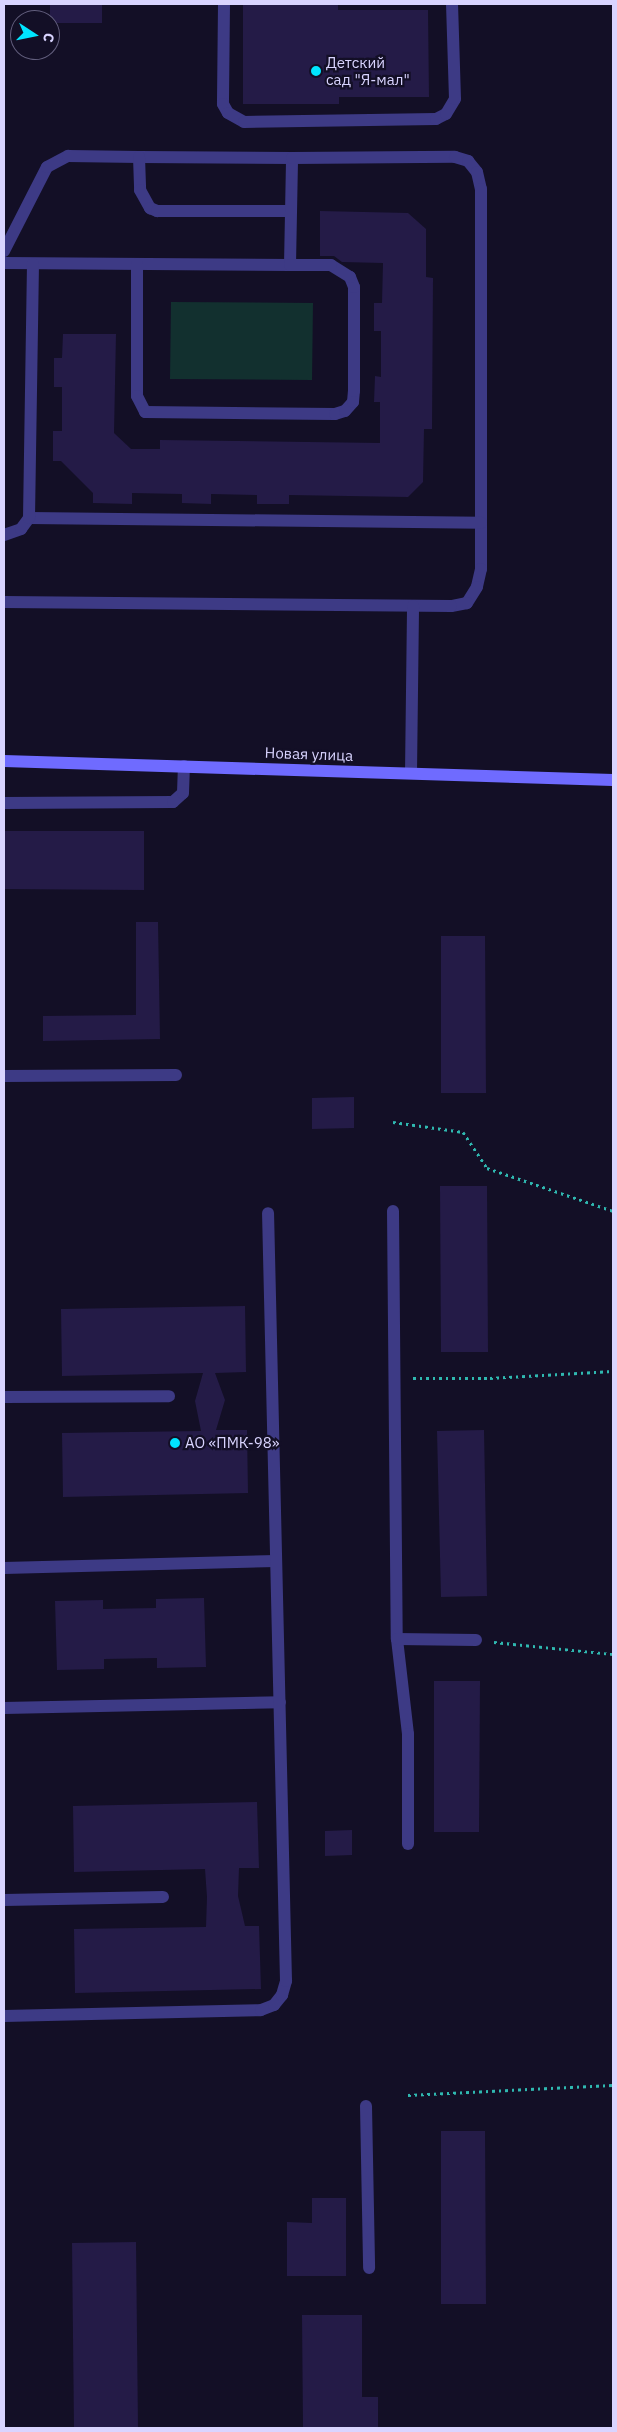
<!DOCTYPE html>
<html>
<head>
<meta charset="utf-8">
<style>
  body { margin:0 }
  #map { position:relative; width:617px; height:2432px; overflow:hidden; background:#130f26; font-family:"IBM Plex Sans",sans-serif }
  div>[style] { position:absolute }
  .green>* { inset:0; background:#12302f }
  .building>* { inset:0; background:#241b47 }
  .path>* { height:3px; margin-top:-1.5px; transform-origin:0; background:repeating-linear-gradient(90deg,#2fb8b0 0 2.5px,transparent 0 6.5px) }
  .lane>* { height:12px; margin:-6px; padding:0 6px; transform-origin:6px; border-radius:6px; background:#3d3a85 }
  .secondary>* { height:12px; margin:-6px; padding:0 6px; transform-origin:6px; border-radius:6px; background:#6f6bff }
  .dots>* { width:14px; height:14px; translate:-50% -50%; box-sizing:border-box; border:2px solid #130f26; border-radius:50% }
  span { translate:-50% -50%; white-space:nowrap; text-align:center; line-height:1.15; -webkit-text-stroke:4.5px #130f26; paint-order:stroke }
  .poi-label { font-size:15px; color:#d9d4ff }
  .left { translate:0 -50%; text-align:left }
  .street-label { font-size:15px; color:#d9d4ff }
  .frame { position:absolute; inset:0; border:5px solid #d9d4ff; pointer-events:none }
  .north { position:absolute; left:10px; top:10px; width:50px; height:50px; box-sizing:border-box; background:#130f26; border:1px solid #625e7d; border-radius:50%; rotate:101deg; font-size:14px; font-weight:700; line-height:20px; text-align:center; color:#d9d4ff }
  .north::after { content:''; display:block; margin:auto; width:18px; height:22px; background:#00e5ff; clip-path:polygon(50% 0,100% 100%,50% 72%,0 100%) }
</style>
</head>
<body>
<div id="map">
  <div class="green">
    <i style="clip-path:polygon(171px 302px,313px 303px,312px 380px,170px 379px)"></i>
  </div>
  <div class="building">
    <i style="clip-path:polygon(50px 4px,102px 4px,102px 23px,50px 23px)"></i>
    <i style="clip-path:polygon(243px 4px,338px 4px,338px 10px,428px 10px,429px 97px,339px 97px,339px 104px,243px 104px)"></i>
    <i style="clip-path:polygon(320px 211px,408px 213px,426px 229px,426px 277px,433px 278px,432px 429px,424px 429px,423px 482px,408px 497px,289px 495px,289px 504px,257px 504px,257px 495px,211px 494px,211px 504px,182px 503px,182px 494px,132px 493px,132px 504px,93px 503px,93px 493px,61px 461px,53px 461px,53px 431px,62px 431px,62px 387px,54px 387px,54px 358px,62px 358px,63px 334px,116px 334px,114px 433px,131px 449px,160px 449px,160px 440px,380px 443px,380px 402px,374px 402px,375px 376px,381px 377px,381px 331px,374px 331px,374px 303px,382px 303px,383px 263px,342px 262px,334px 256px,320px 256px)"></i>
    <i style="clip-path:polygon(4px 831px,144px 831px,144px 890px,4px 889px)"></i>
    <i style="clip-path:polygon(136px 922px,158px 922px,160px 1039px,43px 1041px,43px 1016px,136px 1015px)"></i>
    <i style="clip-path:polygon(441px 936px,485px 936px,486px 1093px,441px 1093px)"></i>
    <i style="clip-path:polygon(354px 1097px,354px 1128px,312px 1129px,312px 1098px)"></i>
    <i style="clip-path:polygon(440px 1186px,487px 1186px,488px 1352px,441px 1352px)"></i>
    <i style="clip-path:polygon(245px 1306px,246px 1372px,215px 1373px,225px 1400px,216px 1430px,247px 1430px,248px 1493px,63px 1497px,62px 1433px,201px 1431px,195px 1401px,203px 1373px,62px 1376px,61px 1309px)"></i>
    <i style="clip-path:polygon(484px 1430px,487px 1596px,441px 1597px,437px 1431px)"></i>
    <i style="clip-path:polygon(204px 1598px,206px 1667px,157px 1668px,157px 1658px,104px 1659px,104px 1669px,57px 1670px,55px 1601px,103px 1600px,103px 1609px,156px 1608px,156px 1599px)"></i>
    <i style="clip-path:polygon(434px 1681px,480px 1681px,479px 1832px,434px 1832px)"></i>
    <i style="clip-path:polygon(257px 1802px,259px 1868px,239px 1868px,238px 1896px,245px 1926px,259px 1926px,261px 1989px,75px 1993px,74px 1929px,206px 1927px,207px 1897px,205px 1869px,74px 1872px,73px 1806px)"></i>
    <i style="clip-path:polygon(352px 1830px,352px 1855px,325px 1856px,325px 1831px)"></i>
    <i style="clip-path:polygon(441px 2131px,485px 2131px,486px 2304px,441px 2304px)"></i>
    <i style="clip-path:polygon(312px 2198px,346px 2198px,346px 2276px,287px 2276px,287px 2222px,312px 2223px)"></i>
    <i style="clip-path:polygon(136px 2242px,138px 2428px,74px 2428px,72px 2243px)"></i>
    <i style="clip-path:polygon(302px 2315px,362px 2315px,362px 2397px,378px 2397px,378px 2428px,303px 2428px)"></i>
  </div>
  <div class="path">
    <i style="left:393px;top:1122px;width:71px;rotate:8.1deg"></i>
    <i style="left:463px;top:1132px;width:43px;rotate:56.3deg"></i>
    <i style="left:487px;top:1168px;width:133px;rotate:18.8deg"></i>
    <i style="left:413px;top:1378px;width:77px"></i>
    <i style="left:490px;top:1378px;width:123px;rotate:-3.3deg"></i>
    <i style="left:494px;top:1642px;width:120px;rotate:5.8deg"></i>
    <i style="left:408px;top:2095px;width:205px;rotate:-2.8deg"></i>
  </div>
  <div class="lane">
    <i style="left:224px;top:4px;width:100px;rotate:90.6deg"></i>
    <i style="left:223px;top:104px;width:10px;rotate:61deg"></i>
    <i style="left:228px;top:113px;width:18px;rotate:29deg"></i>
    <i style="left:244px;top:122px;width:192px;rotate:-0.9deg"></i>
    <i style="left:436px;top:119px;width:11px;rotate:-27deg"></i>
    <i style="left:446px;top:114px;width:17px;rotate:-59deg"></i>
    <i style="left:455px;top:99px;width:95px;rotate:-91.8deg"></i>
    <i style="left:139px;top:157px;width:153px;rotate:0.4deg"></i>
    <i style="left:4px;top:251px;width:94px;rotate:-62.9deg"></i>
    <i style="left:47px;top:167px;width:24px;rotate:-28deg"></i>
    <i style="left:68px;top:156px;width:71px;rotate:0.8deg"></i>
    <i style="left:139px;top:157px;width:33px;rotate:88deg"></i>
    <i style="left:140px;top:190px;width:21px;rotate:61deg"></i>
    <i style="left:150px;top:208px;width:8px;rotate:23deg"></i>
    <i style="left:157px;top:211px;width:133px"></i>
    <i style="left:4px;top:263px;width:286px;rotate:0.4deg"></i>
    <i style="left:290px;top:265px;width:107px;rotate:-88.9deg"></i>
    <i style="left:292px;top:158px;width:163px;rotate:-0.4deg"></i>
    <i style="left:455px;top:157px;width:14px;rotate:17deg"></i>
    <i style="left:468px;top:161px;width:14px;rotate:51deg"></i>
    <i style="left:477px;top:172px;width:17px;rotate:77deg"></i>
    <i style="left:481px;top:189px;width:380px;rotate:90deg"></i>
    <i style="left:481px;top:569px;width:18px;rotate:103deg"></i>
    <i style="left:477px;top:587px;width:19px;rotate:122deg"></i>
    <i style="left:467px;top:603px;width:16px;rotate:169deg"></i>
    <i style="left:451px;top:606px;width:447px;rotate:-179.5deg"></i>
    <i style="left:137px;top:264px;width:132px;rotate:90deg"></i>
    <i style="left:137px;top:396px;width:18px;rotate:63deg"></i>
    <i style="left:145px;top:412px;width:190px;rotate:0.6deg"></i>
    <i style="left:335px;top:414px;width:10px;rotate:-17deg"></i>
    <i style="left:345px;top:411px;width:12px;rotate:-48deg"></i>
    <i style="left:353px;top:402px;width:11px;rotate:-85deg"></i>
    <i style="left:354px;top:391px;width:104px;rotate:-90deg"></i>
    <i style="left:354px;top:287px;width:11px;rotate:-112deg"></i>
    <i style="left:350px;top:277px;width:22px;rotate:-148deg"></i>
    <i style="left:331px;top:265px;width:41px;rotate:180deg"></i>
    <i style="left:29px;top:518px;width:452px;rotate:0.6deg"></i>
    <i style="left:4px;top:535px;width:18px;rotate:-19deg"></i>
    <i style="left:21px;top:529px;width:14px;rotate:-54deg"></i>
    <i style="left:29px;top:518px;width:254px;rotate:-89.1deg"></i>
    <i style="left:411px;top:773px;width:167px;rotate:-89.3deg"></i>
    <i style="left:4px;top:803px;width:169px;rotate:-0.3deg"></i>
    <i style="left:173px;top:802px;width:13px;rotate:-42deg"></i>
    <i style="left:183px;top:793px;width:27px;rotate:-88deg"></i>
    <i style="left:4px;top:1076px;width:172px;rotate:-0.3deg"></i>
    <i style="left:393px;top:1211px;width:428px;rotate:89.5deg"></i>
    <i style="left:397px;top:1639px;width:96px;rotate:83.4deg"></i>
    <i style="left:408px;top:1734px;width:110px;rotate:90deg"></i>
    <i style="left:4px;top:1397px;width:165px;rotate:-0.3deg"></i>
    <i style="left:4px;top:1568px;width:272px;rotate:-1.5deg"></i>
    <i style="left:397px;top:1639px;width:79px;rotate:0.7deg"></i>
    <i style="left:4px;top:1708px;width:276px;rotate:-1.2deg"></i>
    <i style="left:4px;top:1900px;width:159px;rotate:-1.1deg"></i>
    <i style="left:4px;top:2016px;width:257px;rotate:-1.3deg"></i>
    <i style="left:261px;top:2010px;width:14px;rotate:-21deg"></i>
    <i style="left:274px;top:2005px;width:13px;rotate:-51deg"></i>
    <i style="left:282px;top:1995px;width:15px;rotate:-74deg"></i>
    <i style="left:286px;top:1981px;width:768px;rotate:-91.34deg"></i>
    <i style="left:366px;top:2106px;width:162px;rotate:88.9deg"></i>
  </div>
  <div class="secondary">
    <i style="left:4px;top:761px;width:609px;rotate:1.79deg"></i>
  </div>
  <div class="dots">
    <i style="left:316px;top:71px;background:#00e5ff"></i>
    <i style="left:175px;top:1443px;background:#00e5ff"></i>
  </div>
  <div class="poi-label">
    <span class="left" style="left:326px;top:71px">Детский<br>сад "Я-мал"</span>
    <span class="left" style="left:185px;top:1443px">АО «ПМК-98»</span>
  </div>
  <div class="street-label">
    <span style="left:309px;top:754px;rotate:2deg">Новая улица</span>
  </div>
  <div class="frame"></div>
  <div class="north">С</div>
</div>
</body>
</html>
